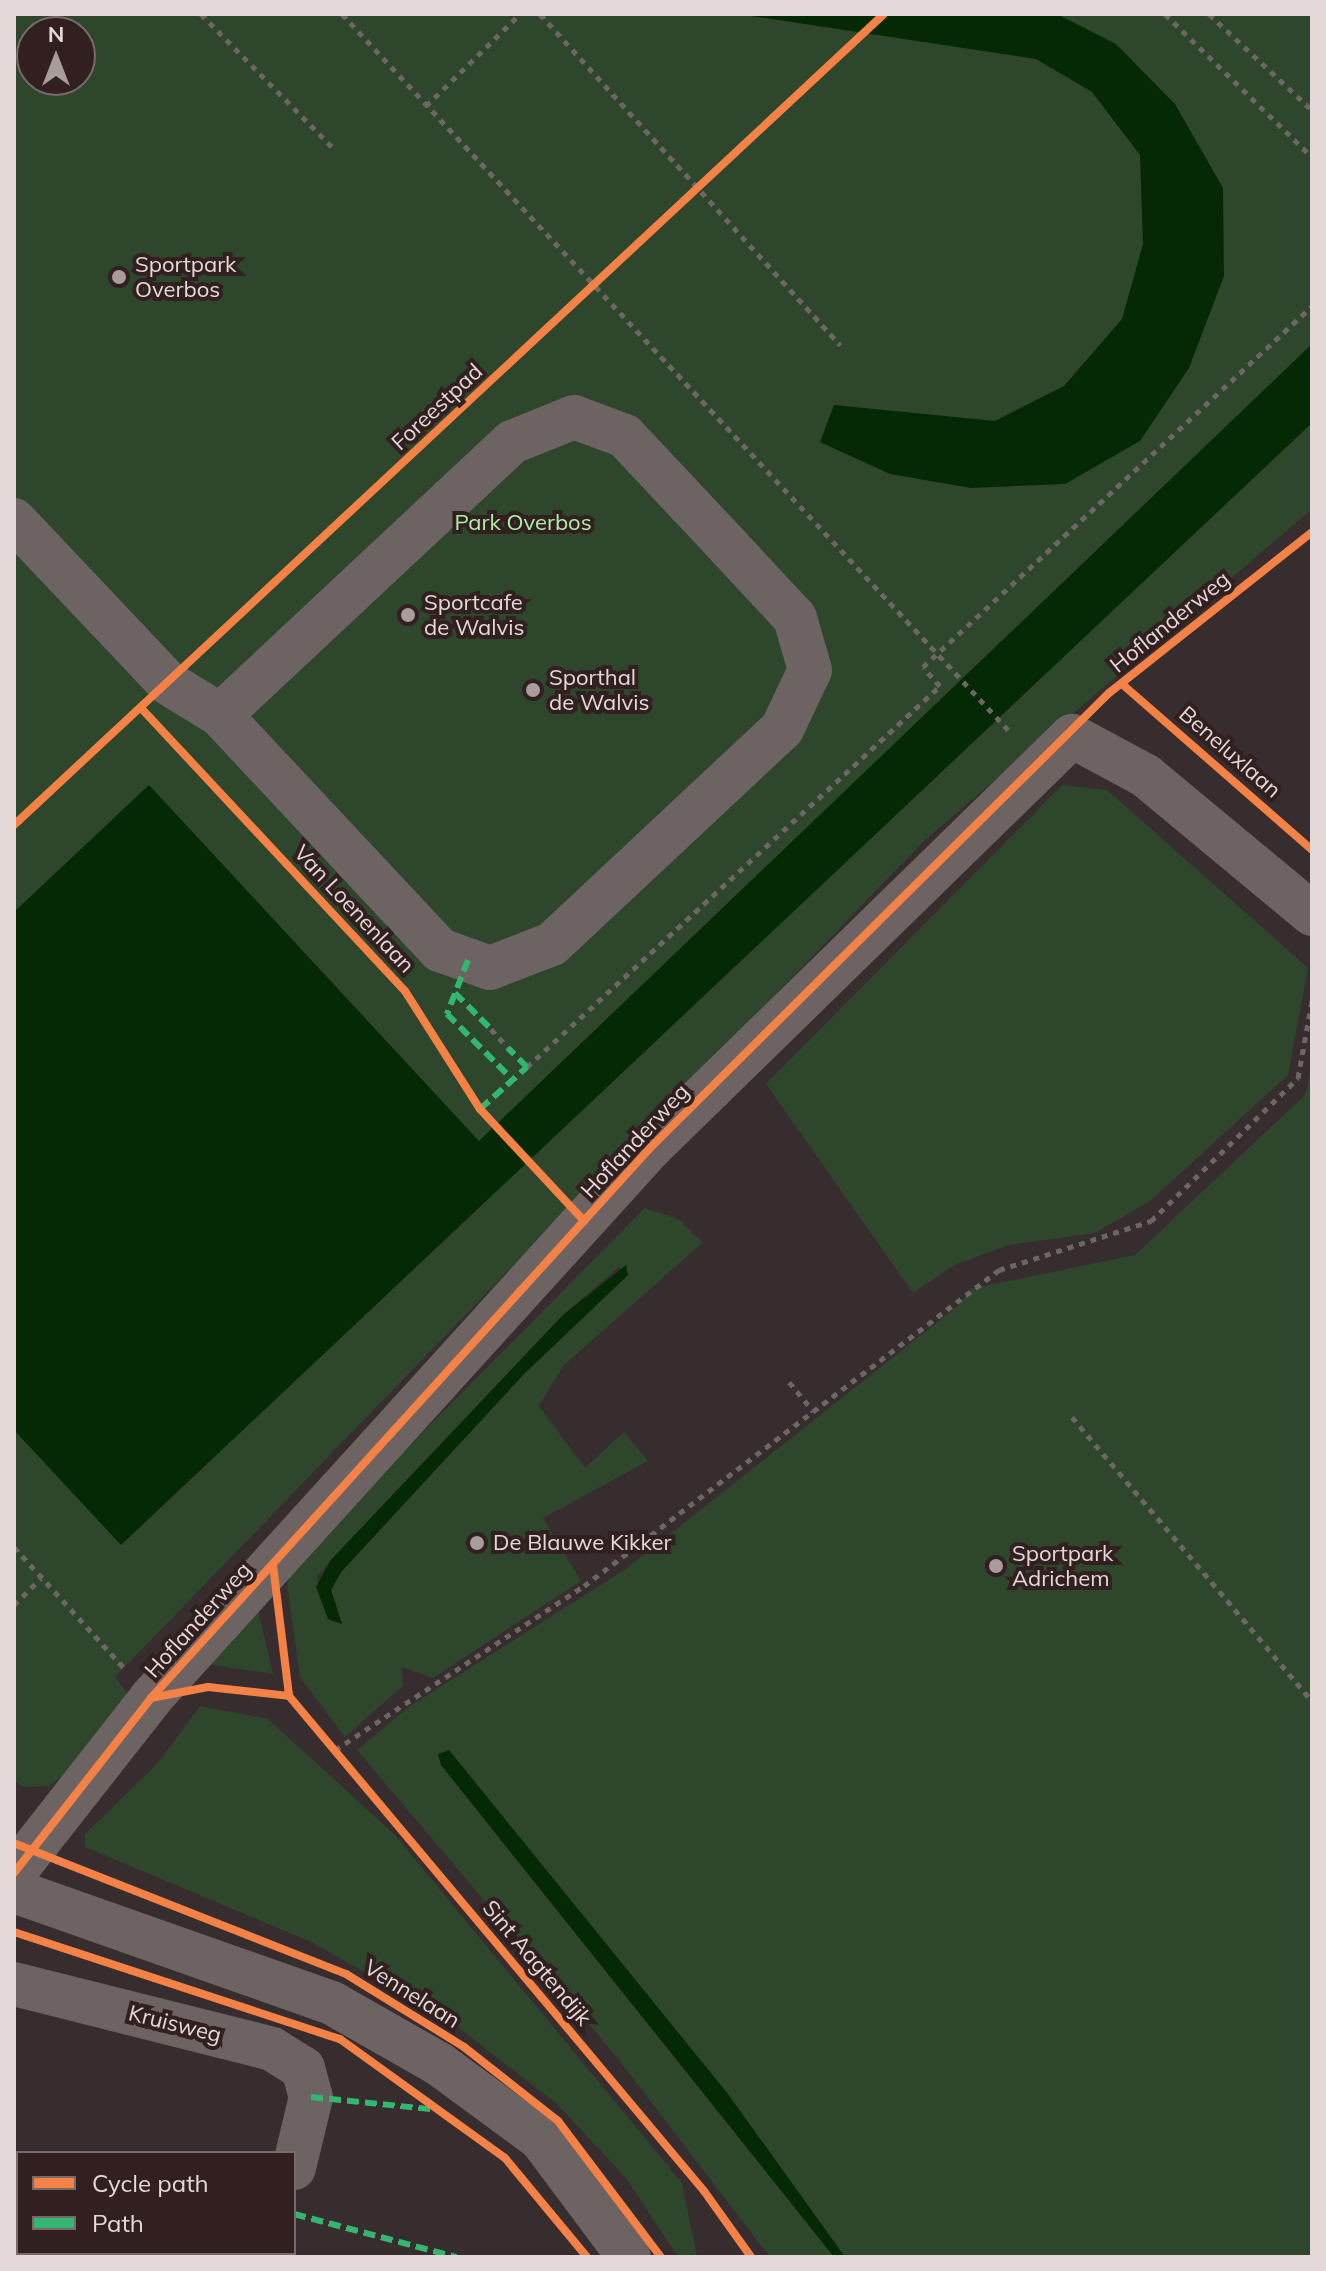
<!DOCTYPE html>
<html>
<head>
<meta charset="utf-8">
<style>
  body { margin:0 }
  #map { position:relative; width:1326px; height:2271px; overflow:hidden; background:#382d2e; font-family:Mulish,sans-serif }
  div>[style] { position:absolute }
  .green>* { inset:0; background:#2e462b }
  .water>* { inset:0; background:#052904 }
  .path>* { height:5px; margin-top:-2.5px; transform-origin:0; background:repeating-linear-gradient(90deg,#6e6565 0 6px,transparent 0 12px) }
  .minor>* { height:44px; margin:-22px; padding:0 22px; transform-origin:22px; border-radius:22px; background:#6e6363 }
  .quiet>* { height:6px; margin-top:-3px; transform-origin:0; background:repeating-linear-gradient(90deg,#33b770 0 12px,transparent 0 18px) }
  .cycleway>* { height:8px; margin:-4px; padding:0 4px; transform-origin:4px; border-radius:4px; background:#f48246 }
  .dots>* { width:22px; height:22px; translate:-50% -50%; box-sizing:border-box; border:4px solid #322020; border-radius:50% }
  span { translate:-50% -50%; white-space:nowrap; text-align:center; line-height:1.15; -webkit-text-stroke:8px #322020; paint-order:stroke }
  .poi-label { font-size:22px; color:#e4d8d8 }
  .left { translate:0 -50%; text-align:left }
  .street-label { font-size:22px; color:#e4d8d8 }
  .park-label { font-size:22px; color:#adefa7 }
  .frame { position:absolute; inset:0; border:16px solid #e4d8d8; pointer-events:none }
  .legend { position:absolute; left:16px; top:2151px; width:280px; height:104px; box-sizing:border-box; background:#322020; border:2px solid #796a6a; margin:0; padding:10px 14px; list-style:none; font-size:24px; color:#e4d8d8 }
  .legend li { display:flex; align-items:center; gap:16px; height:40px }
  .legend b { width:40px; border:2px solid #796a6a }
  .north { position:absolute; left:16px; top:16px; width:80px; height:80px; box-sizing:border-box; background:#322020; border:2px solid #796a6a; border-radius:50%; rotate:0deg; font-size:22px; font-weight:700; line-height:32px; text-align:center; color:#e4d8d8 }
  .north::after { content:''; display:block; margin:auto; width:28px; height:36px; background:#a89c9c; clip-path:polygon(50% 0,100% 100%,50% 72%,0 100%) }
</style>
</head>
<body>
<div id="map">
  <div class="green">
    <i style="clip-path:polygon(evenodd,14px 14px,1312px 14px,1312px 509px,925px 840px,115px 1677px,128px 1694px,114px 1733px,50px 1786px,24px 1787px,14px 1781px,14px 14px,32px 32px,80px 32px,80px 80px,32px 80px,32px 32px)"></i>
    <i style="clip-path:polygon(1062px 785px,1107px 790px,1308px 968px,1288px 1075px,1150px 1201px,1095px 1233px,1009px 1245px,954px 1265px,913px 1293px,766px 1084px)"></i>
    <i style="clip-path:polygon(1312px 1066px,1312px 2257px,840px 2257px,838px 2253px,438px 1754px,834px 2257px,770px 2257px,615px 2055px,357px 1750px,410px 1706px,626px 1569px,959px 1305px,970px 1289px,1135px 1255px,1305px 1095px)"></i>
    <i style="clip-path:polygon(evenodd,645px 1208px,678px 1219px,702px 1243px,563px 1366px,539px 1406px,585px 1468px,624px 1432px,648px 1461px,543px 1518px,581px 1581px,433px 1678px,401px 1667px,403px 1686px,345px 1737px,300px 1677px,287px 1583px,293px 1563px,645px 1208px,619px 1267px,628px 1275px,524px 1374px,342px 1571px,331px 1590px,342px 1624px,328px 1619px,317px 1577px,330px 1561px,563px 1315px,619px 1267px)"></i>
    <i style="clip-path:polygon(258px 1610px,273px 1674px,207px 1664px)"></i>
    <i style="clip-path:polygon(200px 1706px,268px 1719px,395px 1835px,682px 2183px,697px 2257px,678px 2257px,626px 2178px,557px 2104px,442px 2015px,309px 1941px,85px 1847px,85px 1834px,157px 1764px)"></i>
  </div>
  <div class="water">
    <i style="clip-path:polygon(738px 14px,1057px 14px,1116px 44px,1175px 104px,1223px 188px,1224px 276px,1189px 368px,1140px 441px,1065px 484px,971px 488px,890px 474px,820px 442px,834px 405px,995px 421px,1064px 386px,1122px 319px,1143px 244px,1140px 155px,1092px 92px,1036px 59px)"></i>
    <i style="clip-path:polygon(1312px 344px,1312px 423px,121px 1545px,14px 1430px,14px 912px,149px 785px,479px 1141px)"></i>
    <i style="clip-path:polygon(626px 1265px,628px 1275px,524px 1374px,342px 1571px,331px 1590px,342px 1624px,328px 1619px,316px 1587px,330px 1561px,563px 1315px)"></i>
    <i style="clip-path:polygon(449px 1750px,728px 2094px,845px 2257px,834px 2257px,441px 1765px,438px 1754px)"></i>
  </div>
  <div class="path">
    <i style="left:201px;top:14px;width:190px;rotate:45.4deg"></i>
    <i style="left:342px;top:14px;width:984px;rotate:47.06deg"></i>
    <i style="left:540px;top:14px;width:447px;rotate:47.8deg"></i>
    <i style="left:1165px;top:14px;width:205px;rotate:44.2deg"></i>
    <i style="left:1209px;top:14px;width:141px;rotate:43deg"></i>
    <i style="left:426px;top:106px;width:132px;rotate:-44.4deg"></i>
    <i style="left:491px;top:1029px;width:25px;rotate:48deg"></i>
    <i style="left:527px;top:1067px;width:562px;rotate:-42.69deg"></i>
    <i style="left:940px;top:686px;width:25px;rotate:-132deg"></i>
    <i style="left:923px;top:667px;width:531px;rotate:-42.86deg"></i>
    <i style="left:789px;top:1382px;width:38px;rotate:50deg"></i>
    <i style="left:1072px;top:1417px;width:372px;rotate:49.8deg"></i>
    <i style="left:14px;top:1547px;width:164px;rotate:47.7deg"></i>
    <i style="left:14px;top:1605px;width:38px;rotate:-45deg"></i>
    <i style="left:335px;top:1750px;width:298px;rotate:-33.4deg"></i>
    <i style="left:584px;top:1586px;width:522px;rotate:-37.29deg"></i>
    <i style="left:999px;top:1270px;width:160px;rotate:-17.9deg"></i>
    <i style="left:1151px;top:1221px;width:205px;rotate:-44.2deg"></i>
    <i style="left:1298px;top:1078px;width:78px;rotate:-79.7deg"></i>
  </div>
  <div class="minor">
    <i style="left:14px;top:520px;width:224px;rotate:46.6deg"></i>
    <i style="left:168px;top:683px;width:61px;rotate:31.6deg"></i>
    <i style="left:220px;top:715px;width:322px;rotate:46.9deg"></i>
    <i style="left:440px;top:950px;width:53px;rotate:19.8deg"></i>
    <i style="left:490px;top:968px;width:66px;rotate:-21.2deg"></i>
    <i style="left:552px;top:944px;width:315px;rotate:-43.1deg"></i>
    <i style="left:782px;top:729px;width:65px;rotate:-64.6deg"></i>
    <i style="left:810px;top:670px;width:54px;rotate:-106.1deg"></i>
    <i style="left:795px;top:618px;width:96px;rotate:-132.9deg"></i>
    <i style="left:730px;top:548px;width:154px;rotate:-133.2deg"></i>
    <i style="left:625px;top:436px;width:54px;rotate:-159.6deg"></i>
    <i style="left:574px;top:417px;width:67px;rotate:158deg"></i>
    <i style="left:512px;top:442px;width:400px;rotate:136.9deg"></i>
    <i style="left:14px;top:1873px;width:222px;rotate:-51.9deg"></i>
    <i style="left:151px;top:1698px;width:743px;rotate:-47.78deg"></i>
    <i style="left:650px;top:1148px;width:590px;rotate:-44.31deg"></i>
    <i style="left:1072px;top:736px;width:84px;rotate:28.4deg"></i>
    <i style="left:1146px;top:776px;width:216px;rotate:39.7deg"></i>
    <i style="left:14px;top:1891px;width:337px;rotate:19.4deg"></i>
    <i style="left:332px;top:2003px;width:123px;rotate:29.7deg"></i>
    <i style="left:439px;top:2064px;width:127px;rotate:36.3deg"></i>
    <i style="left:541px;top:2139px;width:147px;rotate:53.3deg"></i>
    <i style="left:14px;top:1984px;width:266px;rotate:14.1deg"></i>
    <i style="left:272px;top:2049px;width:36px;rotate:32deg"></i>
    <i style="left:303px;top:2068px;width:30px;rotate:75deg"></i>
    <i style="left:311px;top:2097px;width:73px;rotate:103.5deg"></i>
    <i style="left:273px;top:2257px;width:4px;rotate:-76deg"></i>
  </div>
  <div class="quiet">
    <i style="left:468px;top:960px;width:58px;rotate:111.3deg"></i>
    <i style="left:447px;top:1014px;width:93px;rotate:45deg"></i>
    <i style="left:455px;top:993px;width:51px;rotate:45deg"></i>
    <i style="left:480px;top:1109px;width:63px;rotate:-41.8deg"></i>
    <i style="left:527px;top:1067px;width:27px;rotate:-135deg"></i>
    <i style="left:311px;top:2097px;width:120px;rotate:5.8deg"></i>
    <i style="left:14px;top:2155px;width:4px;rotate:14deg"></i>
    <i style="left:294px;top:2214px;width:168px;rotate:14.9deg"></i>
    <i style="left:67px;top:2257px;width:4px;rotate:-76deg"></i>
  </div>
  <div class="cycleway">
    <i style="left:1122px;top:684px;width:252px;rotate:41.1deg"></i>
    <i style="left:141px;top:708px;width:387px;rotate:47deg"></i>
    <i style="left:405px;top:991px;width:140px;rotate:57.6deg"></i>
    <i style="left:480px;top:1109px;width:153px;rotate:47.1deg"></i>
    <i style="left:14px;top:825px;width:1189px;rotate:-42.99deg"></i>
    <i style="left:273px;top:1565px;width:132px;rotate:83deg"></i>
    <i style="left:289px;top:1696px;width:646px;rotate:50.02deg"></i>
    <i style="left:704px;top:2191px;width:81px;rotate:54.5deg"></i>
    <i style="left:151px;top:1698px;width:58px;rotate:-10.9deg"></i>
    <i style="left:208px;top:1687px;width:81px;rotate:6.3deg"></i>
    <i style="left:16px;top:1844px;width:355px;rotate:21.5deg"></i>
    <i style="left:346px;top:1974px;width:139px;rotate:31.7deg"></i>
    <i style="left:464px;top:2047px;width:120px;rotate:38.2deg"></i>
    <i style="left:558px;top:2121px;width:171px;rotate:52.9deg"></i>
    <i style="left:14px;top:1873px;width:222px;rotate:-51.9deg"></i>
    <i style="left:151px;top:1698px;width:743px;rotate:-47.78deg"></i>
    <i style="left:650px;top:1148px;width:646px;rotate:-44.75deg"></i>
    <i style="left:1109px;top:693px;width:259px;rotate:-38.4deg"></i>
    <i style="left:14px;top:1932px;width:343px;rotate:18.2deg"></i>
    <i style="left:340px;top:2039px;width:203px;rotate:35.8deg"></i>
    <i style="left:505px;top:2158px;width:129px;rotate:50.4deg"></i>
  </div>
  <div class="dots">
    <i style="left:119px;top:277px;background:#a89c9c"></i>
    <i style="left:408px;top:615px;background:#a89c9c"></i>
    <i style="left:533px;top:690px;background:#a89c9c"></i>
    <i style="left:477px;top:1543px;background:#a89c9c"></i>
    <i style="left:996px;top:1566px;background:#a89c9c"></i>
  </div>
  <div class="poi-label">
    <span class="left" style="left:135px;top:277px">Sportpark<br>Overbos</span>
    <span class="left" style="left:424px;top:615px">Sportcafe<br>de Walvis</span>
    <span class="left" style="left:549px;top:690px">Sporthal<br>de Walvis</span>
    <span class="left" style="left:493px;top:1543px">De Blauwe Kikker</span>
    <span class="left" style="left:1012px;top:1566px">Sportpark<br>Adrichem</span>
  </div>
  <div class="street-label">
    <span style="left:437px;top:407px;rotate:-43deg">Foreestpad</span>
    <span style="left:1170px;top:622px;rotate:-39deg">Hoflanderweg</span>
    <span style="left:1230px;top:752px;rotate:41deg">Beneluxlaan</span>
    <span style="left:354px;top:909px;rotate:47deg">Van Loenenlaan</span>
    <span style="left:635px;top:1141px;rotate:-47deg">Hoflanderweg</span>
    <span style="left:198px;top:1620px;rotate:-48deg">Hoflanderweg</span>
    <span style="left:537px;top:1963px;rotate:50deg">Sint Aagtendijk</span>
    <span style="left:412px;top:1994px;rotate:32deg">Vennelaan</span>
    <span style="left:175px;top:2024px;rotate:14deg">Kruisweg</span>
  </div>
  <div class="park-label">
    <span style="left:523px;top:523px">Park Overbos</span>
  </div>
  <div class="frame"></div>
  <ul class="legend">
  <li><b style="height:10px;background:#f48246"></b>Cycle path</li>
  <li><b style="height:10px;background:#33b770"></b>Path</li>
  </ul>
  <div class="north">N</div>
</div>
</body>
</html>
